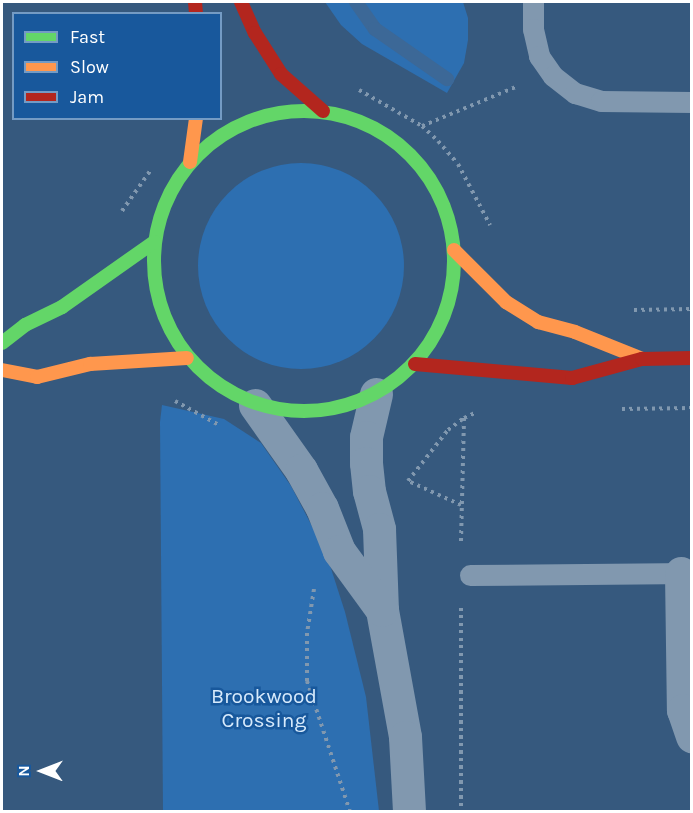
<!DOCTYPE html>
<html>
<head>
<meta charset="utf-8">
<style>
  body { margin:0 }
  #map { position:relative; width:693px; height:813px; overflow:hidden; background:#36597e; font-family:Karla,sans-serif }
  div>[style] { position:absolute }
  .green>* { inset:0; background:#2d6fb1 }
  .round { border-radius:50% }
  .stream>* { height:14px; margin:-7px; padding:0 7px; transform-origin:7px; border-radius:7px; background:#3c6897 }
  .path>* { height:4px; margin-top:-2px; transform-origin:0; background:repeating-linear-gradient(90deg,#8198af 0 3px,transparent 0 7.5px) }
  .lane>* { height:21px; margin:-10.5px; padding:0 10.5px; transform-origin:10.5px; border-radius:10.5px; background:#8198af }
  .street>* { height:33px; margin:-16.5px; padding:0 16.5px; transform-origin:16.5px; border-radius:16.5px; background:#8198af }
  .fast>* { height:14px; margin:-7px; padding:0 7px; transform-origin:7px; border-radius:7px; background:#63d668 }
  .fast>.ring { margin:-7px; padding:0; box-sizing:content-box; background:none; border:14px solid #63d668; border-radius:50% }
  .slow>* { height:14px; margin:-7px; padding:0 7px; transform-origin:7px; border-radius:7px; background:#ff974d }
  .jam>* { height:14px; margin:-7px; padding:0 7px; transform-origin:7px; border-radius:7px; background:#b3261e }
  span { translate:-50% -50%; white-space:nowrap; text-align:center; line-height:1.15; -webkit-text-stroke:5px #18589c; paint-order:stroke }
  .park-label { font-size:21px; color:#d7eafc }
  .frame { position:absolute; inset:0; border:3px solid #fff; pointer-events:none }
  .legend { position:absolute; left:12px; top:12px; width:210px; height:108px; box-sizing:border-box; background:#18589c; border:2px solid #749bc4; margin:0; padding:8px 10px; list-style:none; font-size:18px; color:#fff }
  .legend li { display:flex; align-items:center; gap:12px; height:30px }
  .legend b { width:30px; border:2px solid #749bc4 }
  .north { position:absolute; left:12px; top:741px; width:60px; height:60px; -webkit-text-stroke:4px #18589c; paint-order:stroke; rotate:270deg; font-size:16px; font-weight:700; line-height:24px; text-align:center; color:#fff }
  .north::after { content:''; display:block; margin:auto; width:21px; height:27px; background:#fff; clip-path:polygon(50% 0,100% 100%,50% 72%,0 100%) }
</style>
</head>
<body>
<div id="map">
  <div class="green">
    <i style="clip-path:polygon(325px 2px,463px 2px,468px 18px,468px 40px,464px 63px,447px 93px,362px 44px,341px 25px)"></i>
    <i class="round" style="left:198px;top:163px;width:206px;height:206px"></i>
    <i style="clip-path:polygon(162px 405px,224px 419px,261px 443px,291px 486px,326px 553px,345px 612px,366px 697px,379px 811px,163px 811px,160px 422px)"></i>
  </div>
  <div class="stream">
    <i style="left:356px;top:2px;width:33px;rotate:55deg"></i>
    <i style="left:375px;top:29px;width:88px;rotate:34.8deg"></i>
  </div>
  <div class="path">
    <i style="left:359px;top:90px;width:73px;rotate:29.7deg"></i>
    <i style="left:422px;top:126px;width:22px;rotate:43deg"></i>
    <i style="left:438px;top:141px;width:30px;rotate:49deg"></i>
    <i style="left:458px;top:164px;width:69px;rotate:62.3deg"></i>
    <i style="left:422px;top:126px;width:104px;rotate:-22.6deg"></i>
    <i style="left:122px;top:211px;width:49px;rotate:-55deg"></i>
    <i style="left:634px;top:310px;width:58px;rotate:-1deg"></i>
    <i style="left:175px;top:401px;width:50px;rotate:28.6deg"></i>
    <i style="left:622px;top:409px;width:70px;rotate:-0.8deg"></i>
    <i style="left:461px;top:505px;width:58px;rotate:-155.6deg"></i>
    <i style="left:408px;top:481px;width:65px;rotate:-51.9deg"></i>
    <i style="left:448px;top:430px;width:20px;rotate:-37deg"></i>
    <i style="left:464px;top:418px;width:14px;rotate:-25deg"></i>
    <i style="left:461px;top:541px;width:123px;rotate:-88.6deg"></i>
    <i style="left:314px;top:589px;width:45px;rotate:99deg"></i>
    <i style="left:307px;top:633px;width:48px;rotate:90deg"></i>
    <i style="left:307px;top:681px;width:138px;rotate:71.8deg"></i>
    <i style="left:461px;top:608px;width:204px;rotate:90deg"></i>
  </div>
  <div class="lane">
    <i style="left:533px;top:2px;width:27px;rotate:90deg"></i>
    <i style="left:533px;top:29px;width:28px;rotate:77deg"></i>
    <i style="left:539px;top:56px;width:24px;rotate:55deg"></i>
    <i style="left:553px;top:76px;width:28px;rotate:38deg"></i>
    <i style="left:575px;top:93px;width:27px;rotate:17deg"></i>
    <i style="left:601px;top:101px;width:91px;rotate:0.6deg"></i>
    <i style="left:470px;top:575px;width:221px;rotate:-0.5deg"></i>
  </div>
  <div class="street">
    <i style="left:376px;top:394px;width:44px;rotate:103.1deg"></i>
    <i style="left:366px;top:437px;width:26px;rotate:90deg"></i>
    <i style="left:366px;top:463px;width:28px;rotate:84deg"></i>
    <i style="left:369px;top:491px;width:39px;rotate:75deg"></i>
    <i style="left:379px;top:529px;width:81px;rotate:87.9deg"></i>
    <i style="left:382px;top:610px;width:129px;rotate:79.7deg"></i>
    <i style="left:405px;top:737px;width:75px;rotate:86.9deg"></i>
    <i style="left:255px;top:405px;width:80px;rotate:54.7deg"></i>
    <i style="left:301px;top:470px;width:43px;rotate:61.1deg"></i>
    <i style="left:322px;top:508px;width:46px;rotate:68.4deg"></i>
    <i style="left:339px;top:551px;width:73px;rotate:53.9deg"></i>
    <i style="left:681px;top:573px;width:137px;rotate:89.2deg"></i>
    <i style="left:683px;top:710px;width:28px;rotate:71deg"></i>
  </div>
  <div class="fast">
    <i class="ring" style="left:154px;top:111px;width:286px;height:286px"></i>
    <i style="left:2px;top:343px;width:29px;rotate:-38deg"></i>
    <i style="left:25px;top:325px;width:41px;rotate:-25.9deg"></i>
    <i style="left:62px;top:307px;width:113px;rotate:-35.2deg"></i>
  </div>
  <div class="slow">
    <i style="left:190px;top:162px;width:44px;rotate:-82.2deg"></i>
    <i style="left:454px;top:250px;width:74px;rotate:45deg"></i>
    <i style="left:506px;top:302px;width:38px;rotate:32deg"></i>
    <i style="left:538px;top:322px;width:38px;rotate:15deg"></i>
    <i style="left:575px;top:332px;width:72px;rotate:21.9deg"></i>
    <i style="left:2px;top:370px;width:36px;rotate:11deg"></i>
    <i style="left:37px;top:377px;width:55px;rotate:-13.8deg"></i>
    <i style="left:90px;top:364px;width:97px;rotate:-3.5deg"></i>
  </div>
  <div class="jam">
    <i style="left:195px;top:2px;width:12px;rotate:85deg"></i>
    <i style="left:241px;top:2px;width:34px;rotate:66deg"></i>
    <i style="left:255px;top:33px;width:49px;rotate:57.6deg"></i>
    <i style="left:281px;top:74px;width:56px;rotate:41.4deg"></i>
    <i style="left:415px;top:364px;width:158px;rotate:5.1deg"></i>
    <i style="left:572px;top:378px;width:73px;rotate:-15.2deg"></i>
    <i style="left:642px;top:359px;width:50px;rotate:-1.1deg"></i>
  </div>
  <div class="park-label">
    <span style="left:264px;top:708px">Brookwood<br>Crossing</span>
  </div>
  <div class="frame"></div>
  <ul class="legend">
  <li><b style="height:8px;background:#63d668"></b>Fast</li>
  <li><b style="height:8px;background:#ff974d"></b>Slow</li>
  <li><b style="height:8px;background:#b3261e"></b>Jam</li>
  </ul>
  <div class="north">N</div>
</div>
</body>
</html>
